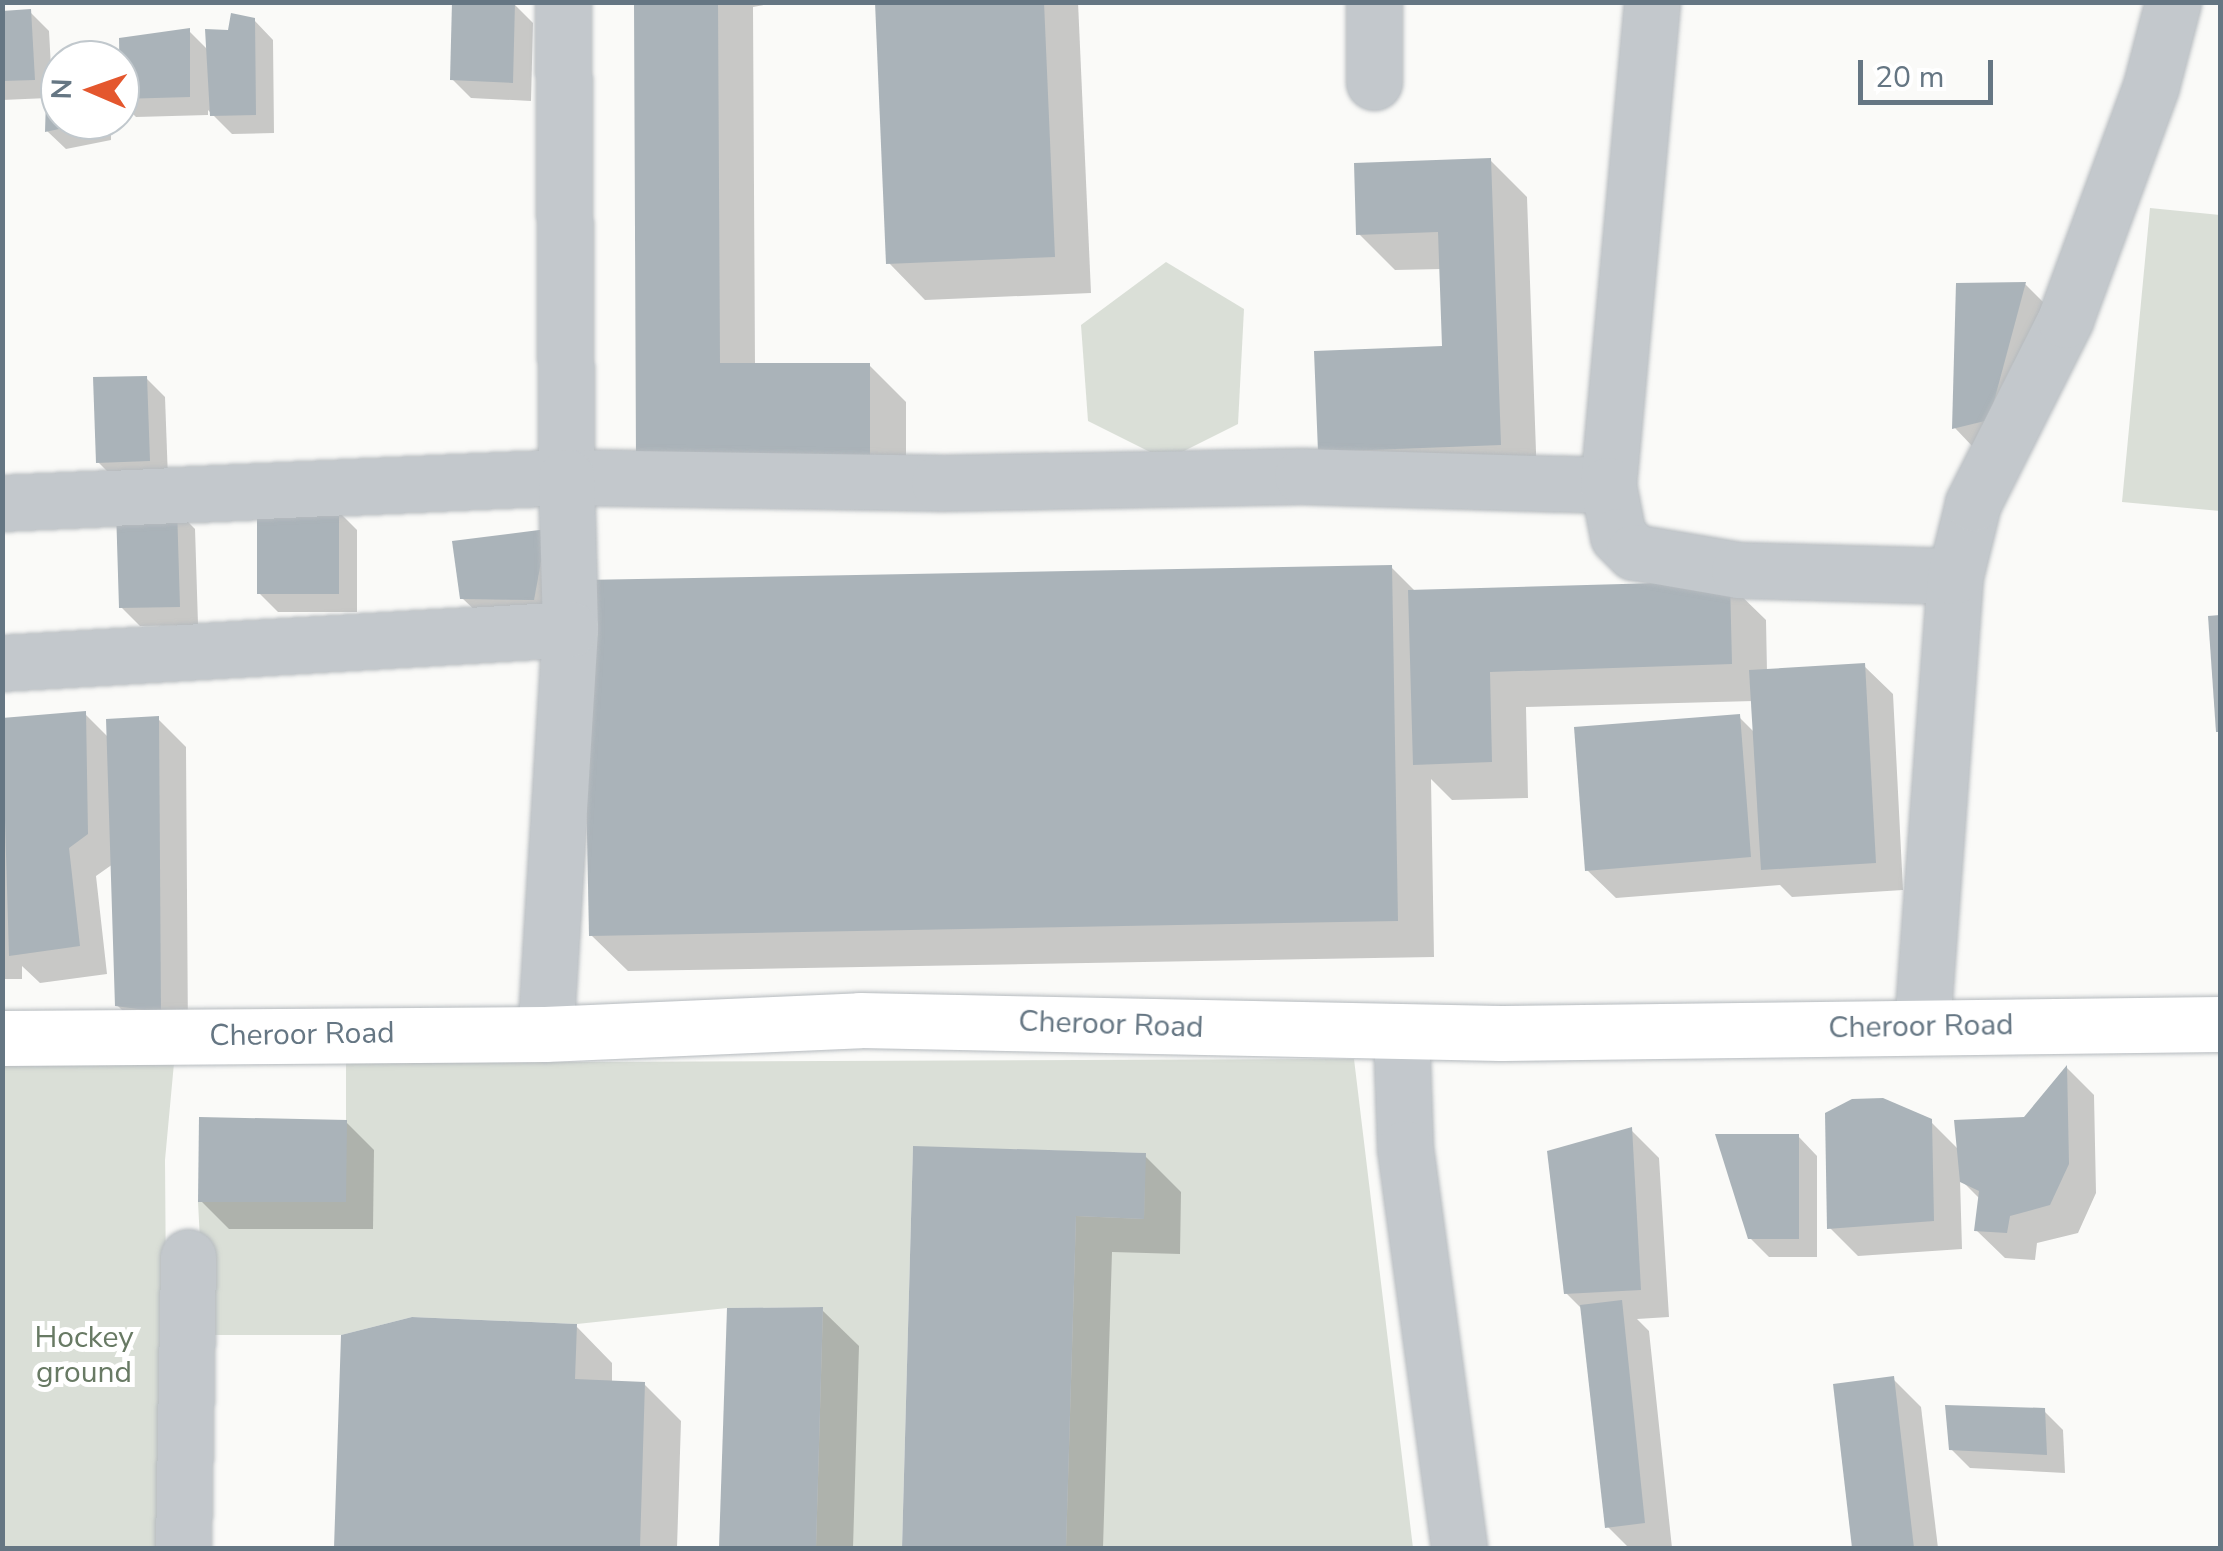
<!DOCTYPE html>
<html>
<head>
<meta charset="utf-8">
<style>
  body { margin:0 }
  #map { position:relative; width:2223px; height:1551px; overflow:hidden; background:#fafaf8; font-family:"Nunito Sans",sans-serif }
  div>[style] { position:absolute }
  .green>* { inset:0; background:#dadfd7 }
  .shadow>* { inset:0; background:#0003 }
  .building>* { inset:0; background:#aab3b9 }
  .roads { filter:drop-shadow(0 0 2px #b5babe) drop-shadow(0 0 2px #b5babe) }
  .minor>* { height:55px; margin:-27.5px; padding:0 27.5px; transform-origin:27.5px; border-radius:27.5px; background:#c3c8cc }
  .major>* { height:55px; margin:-27.5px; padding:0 27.5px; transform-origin:27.5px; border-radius:27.5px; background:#fff }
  span { translate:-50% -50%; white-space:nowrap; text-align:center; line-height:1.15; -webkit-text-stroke:10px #fff; paint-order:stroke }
  .street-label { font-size:30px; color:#657683 }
  .park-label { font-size:30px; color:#687a64 }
  .frame { position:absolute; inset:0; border:5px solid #657683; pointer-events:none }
  .north { position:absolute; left:40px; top:40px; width:100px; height:100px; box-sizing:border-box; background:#fff; border:2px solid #c1c8cd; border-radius:50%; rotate:272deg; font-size:28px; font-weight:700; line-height:40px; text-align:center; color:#657683 }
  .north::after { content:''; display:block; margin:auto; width:35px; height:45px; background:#e4572e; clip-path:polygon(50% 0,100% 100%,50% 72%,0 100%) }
  .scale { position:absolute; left:1858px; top:60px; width:135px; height:45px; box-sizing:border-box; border:5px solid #657683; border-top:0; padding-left:12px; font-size:30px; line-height:35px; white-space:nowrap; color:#657683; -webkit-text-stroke:8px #fff; paint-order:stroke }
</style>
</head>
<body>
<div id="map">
  <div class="green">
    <i style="clip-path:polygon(2150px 208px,2220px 215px,2220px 511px,2122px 502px)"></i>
    <i style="clip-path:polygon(1166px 262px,1244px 309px,1238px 424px,1166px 460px,1088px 421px,1081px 325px)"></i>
    <i style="clip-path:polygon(1354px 1059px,1413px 1548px,1066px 1548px,1076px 1216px,1144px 1219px,1145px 1153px,913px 1147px,902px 1548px,816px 1548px,823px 1307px,727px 1308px,577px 1324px,412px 1317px,341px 1335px,205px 1335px,198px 1202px,346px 1202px,346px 1063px)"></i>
    <i style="clip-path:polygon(174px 1063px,165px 1160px,168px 1548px,3px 1548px,2px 1064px)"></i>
  </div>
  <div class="shadow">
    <i style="clip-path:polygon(636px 2px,779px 2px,753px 7px,755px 366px,869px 365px,906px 402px,906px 495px,675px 496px)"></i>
    <i style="clip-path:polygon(877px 2px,1078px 2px,1091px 293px,925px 300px,889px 263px)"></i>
    <i style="clip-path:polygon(514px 4px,533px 23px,531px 101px,471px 98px,452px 79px)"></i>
    <i style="clip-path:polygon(30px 12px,49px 31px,51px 67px,60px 65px,60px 120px,111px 120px,111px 140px,66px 149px,47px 131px,48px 98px,2px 100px,2px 13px)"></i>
    <i style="clip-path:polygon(254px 20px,273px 40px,274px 133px,232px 134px,208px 110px,208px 115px,136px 117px,120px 101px,120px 60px,189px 31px,209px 51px)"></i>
    <i style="clip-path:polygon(1490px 160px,1527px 197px,1537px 480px,1320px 451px,1444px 348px,1442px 269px,1395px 270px,1359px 234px)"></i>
    <i style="clip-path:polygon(2025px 284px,2044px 303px,1973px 447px,1955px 428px,1958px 286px)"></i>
    <i style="clip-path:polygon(146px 378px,165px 397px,168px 479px,117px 481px,98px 462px)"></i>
    <i style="clip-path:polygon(176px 510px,195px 529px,198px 625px,140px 626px,121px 607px)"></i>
    <i style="clip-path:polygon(338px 511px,357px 530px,357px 612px,278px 612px,259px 593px)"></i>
    <i style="clip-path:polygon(546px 532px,553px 618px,482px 617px,462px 598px)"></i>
    <i style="clip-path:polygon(1391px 567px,1416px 592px,1729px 584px,1766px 620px,1767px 672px,1864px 666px,1893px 694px,1903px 890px,1792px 897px,1780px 885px,1616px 898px,1587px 870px,1739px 717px,1756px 734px,1754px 701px,1526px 707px,1528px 798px,1452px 800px,1431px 779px,1434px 957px,628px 971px,591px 935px)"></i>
    <i style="clip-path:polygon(2220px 617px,2220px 732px,2210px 618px)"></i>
    <i style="clip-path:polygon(85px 714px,109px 738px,158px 719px,186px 747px,188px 1039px,146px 1034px,117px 1005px,113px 864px,96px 876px,107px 974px,40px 983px,22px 966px,22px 979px,2px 979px,2px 736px)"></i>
    <i style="clip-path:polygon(2067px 1068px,2094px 1095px,2096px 1193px,2078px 1233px,2037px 1243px,2035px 1260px,2005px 1258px,1976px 1230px,1980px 1199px,1960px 1179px,1962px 1249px,1858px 1256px,1830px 1228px,1930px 1121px,1959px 1150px,2026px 1120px)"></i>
    <i style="clip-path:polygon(346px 1122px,374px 1150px,373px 1229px,229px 1229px,201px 1201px)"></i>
    <i style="clip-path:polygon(1631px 1130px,1659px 1158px,1669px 1317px,1637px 1319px,1649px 1331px,1672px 1548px,1629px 1548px,1607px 1526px,1583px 1310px,1566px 1293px)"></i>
    <i style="clip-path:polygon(1798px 1136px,1817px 1156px,1817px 1257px,1769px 1257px,1750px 1238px)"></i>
    <i style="clip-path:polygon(916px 1149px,1144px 1155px,1181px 1192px,1180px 1254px,1112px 1252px,1103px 1548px,904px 1548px)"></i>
    <i style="clip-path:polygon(822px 1310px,859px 1346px,853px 1548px,721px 1548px,729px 1311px)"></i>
    <i style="clip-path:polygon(576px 1326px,612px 1363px,612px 1383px,644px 1384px,681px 1421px,677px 1548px,336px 1548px,343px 1337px)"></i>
    <i style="clip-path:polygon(1893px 1379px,1921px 1407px,1938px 1548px,1855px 1548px,1835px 1386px)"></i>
    <i style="clip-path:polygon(2044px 1411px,2063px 1430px,2065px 1473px,1970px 1468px,1951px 1449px)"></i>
  </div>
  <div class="building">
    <i style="clip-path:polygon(452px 2px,515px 2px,513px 83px,450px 80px)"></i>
    <i style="clip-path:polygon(634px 2px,718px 2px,720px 363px,870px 363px,870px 459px,636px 461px)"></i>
    <i style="clip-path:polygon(875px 2px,1044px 2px,1055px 257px,886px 264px)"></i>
    <i style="clip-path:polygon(31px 9px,35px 80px,2px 81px,2px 11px)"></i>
    <i style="clip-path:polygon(231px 13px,255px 18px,256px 115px,210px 116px,205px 29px,228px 30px)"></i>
    <i style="clip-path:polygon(190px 28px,190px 97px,120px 99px,119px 38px)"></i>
    <i style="clip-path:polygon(60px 62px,60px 120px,92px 122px,45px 132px,47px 65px)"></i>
    <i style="clip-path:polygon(1491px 158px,1501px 445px,1318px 452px,1314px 351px,1442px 346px,1438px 232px,1356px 235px,1354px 163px)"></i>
    <i style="clip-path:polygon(2026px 282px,1989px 420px,1952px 429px,1956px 283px)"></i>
    <i style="clip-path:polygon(147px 376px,150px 461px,96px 463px,93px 377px)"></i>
    <i style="clip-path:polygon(177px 508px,180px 607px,119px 608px,116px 509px)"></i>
    <i style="clip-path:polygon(257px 508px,339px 508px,339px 594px,257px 594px)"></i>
    <i style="clip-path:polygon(547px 529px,534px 600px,460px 599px,452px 541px)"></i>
    <i style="clip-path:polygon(1392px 565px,1398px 921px,589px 936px,582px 580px)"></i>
    <i style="clip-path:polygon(1730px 581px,1732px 664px,1490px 672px,1492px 762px,1413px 765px,1408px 590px)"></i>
    <i style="clip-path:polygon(2220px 615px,2220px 732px,2216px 732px,2208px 616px)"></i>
    <i style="clip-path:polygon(1865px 663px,1876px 863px,1761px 870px,1749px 670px)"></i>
    <i style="clip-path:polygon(86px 711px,88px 834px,69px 848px,80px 946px,9px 956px,2px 718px)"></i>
    <i style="clip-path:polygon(1740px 714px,1751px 857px,1585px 871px,1574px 727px)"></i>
    <i style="clip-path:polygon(159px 716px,161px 1012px,115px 1006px,106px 719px)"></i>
    <i style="clip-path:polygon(2067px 1065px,2069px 1164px,2050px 1205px,2010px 1216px,2007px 1233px,1974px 1231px,1979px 1191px,1960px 1182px,1954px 1120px,2024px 1117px)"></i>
    <i style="clip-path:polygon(1883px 1098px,1932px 1119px,1934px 1221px,1827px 1229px,1825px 1113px,1852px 1099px)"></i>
    <i style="clip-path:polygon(199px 1117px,347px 1120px,346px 1202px,198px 1202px)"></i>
    <i style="clip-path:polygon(1632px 1127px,1641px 1290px,1564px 1294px,1547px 1151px)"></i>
    <i style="clip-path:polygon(1715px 1134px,1799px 1134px,1799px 1239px,1748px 1239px)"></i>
    <i style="clip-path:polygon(913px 1146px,1146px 1153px,1144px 1219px,1076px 1216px,1066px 1548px,902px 1548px)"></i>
    <i style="clip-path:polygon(1622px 1300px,1645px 1523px,1605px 1528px,1580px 1305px)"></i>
    <i style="clip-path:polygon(823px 1307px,816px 1548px,719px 1548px,727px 1308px)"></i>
    <i style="clip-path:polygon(412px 1317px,577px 1324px,575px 1379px,645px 1382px,640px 1548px,334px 1548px,341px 1335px)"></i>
    <i style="clip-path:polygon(1894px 1376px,1914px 1548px,1852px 1548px,1833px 1384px)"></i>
    <i style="clip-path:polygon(1945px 1405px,2045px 1408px,2047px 1455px,1949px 1450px)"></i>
  </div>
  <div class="roads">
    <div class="minor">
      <i style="left:563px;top:2px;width:475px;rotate:89.6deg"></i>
      <i style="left:566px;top:477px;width:373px;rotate:0.9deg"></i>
      <i style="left:939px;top:483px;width:363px;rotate:-1.1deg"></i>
      <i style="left:1302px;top:476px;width:306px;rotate:1.7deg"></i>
      <i style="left:1652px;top:2px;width:485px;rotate:95.2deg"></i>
      <i style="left:1608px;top:485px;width:52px;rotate:78.9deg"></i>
      <i style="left:1618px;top:536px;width:23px;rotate:45deg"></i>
      <i style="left:1634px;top:552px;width:107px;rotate:9.7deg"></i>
      <i style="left:1739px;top:570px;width:216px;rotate:1.6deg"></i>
      <i style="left:1955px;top:576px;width:452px;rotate:94.2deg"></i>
      <i style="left:1374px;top:82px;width:80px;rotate:-90deg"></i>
      <i style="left:2px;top:503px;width:565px;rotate:-2.64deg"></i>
      <i style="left:566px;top:477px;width:152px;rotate:88.5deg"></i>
      <i style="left:570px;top:629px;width:406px;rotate:93.5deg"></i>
      <i style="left:1955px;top:576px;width:75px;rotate:-76.1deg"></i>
      <i style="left:1973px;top:503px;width:205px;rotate:-63.3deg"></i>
      <i style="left:2065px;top:320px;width:249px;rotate:-69.8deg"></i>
      <i style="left:2151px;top:86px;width:87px;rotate:-75.3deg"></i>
      <i style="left:2px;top:663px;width:569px;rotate:-3.43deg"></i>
      <i style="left:1401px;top:1032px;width:116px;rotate:88deg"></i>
      <i style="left:1405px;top:1148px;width:404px;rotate:82.3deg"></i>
      <i style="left:183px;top:1548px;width:291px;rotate:-89deg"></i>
    </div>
    <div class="major">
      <i style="left:2px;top:1038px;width:543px;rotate:-0.42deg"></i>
      <i style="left:545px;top:1034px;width:315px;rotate:-2.5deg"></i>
      <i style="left:860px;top:1020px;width:640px;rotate:1.16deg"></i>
      <i style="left:1500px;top:1033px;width:720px;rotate:-0.72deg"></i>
    </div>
  </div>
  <div class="street-label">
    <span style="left:1111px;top:1025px;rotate:2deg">Cheroor Road</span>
    <span style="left:1921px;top:1027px;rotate:-1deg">Cheroor Road</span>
    <span style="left:302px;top:1035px;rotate:-1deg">Cheroor Road</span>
  </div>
  <div class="park-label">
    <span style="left:84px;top:1355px">Hockey<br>ground</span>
  </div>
  <div class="frame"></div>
  <div class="north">N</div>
  <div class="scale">20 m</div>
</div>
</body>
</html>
